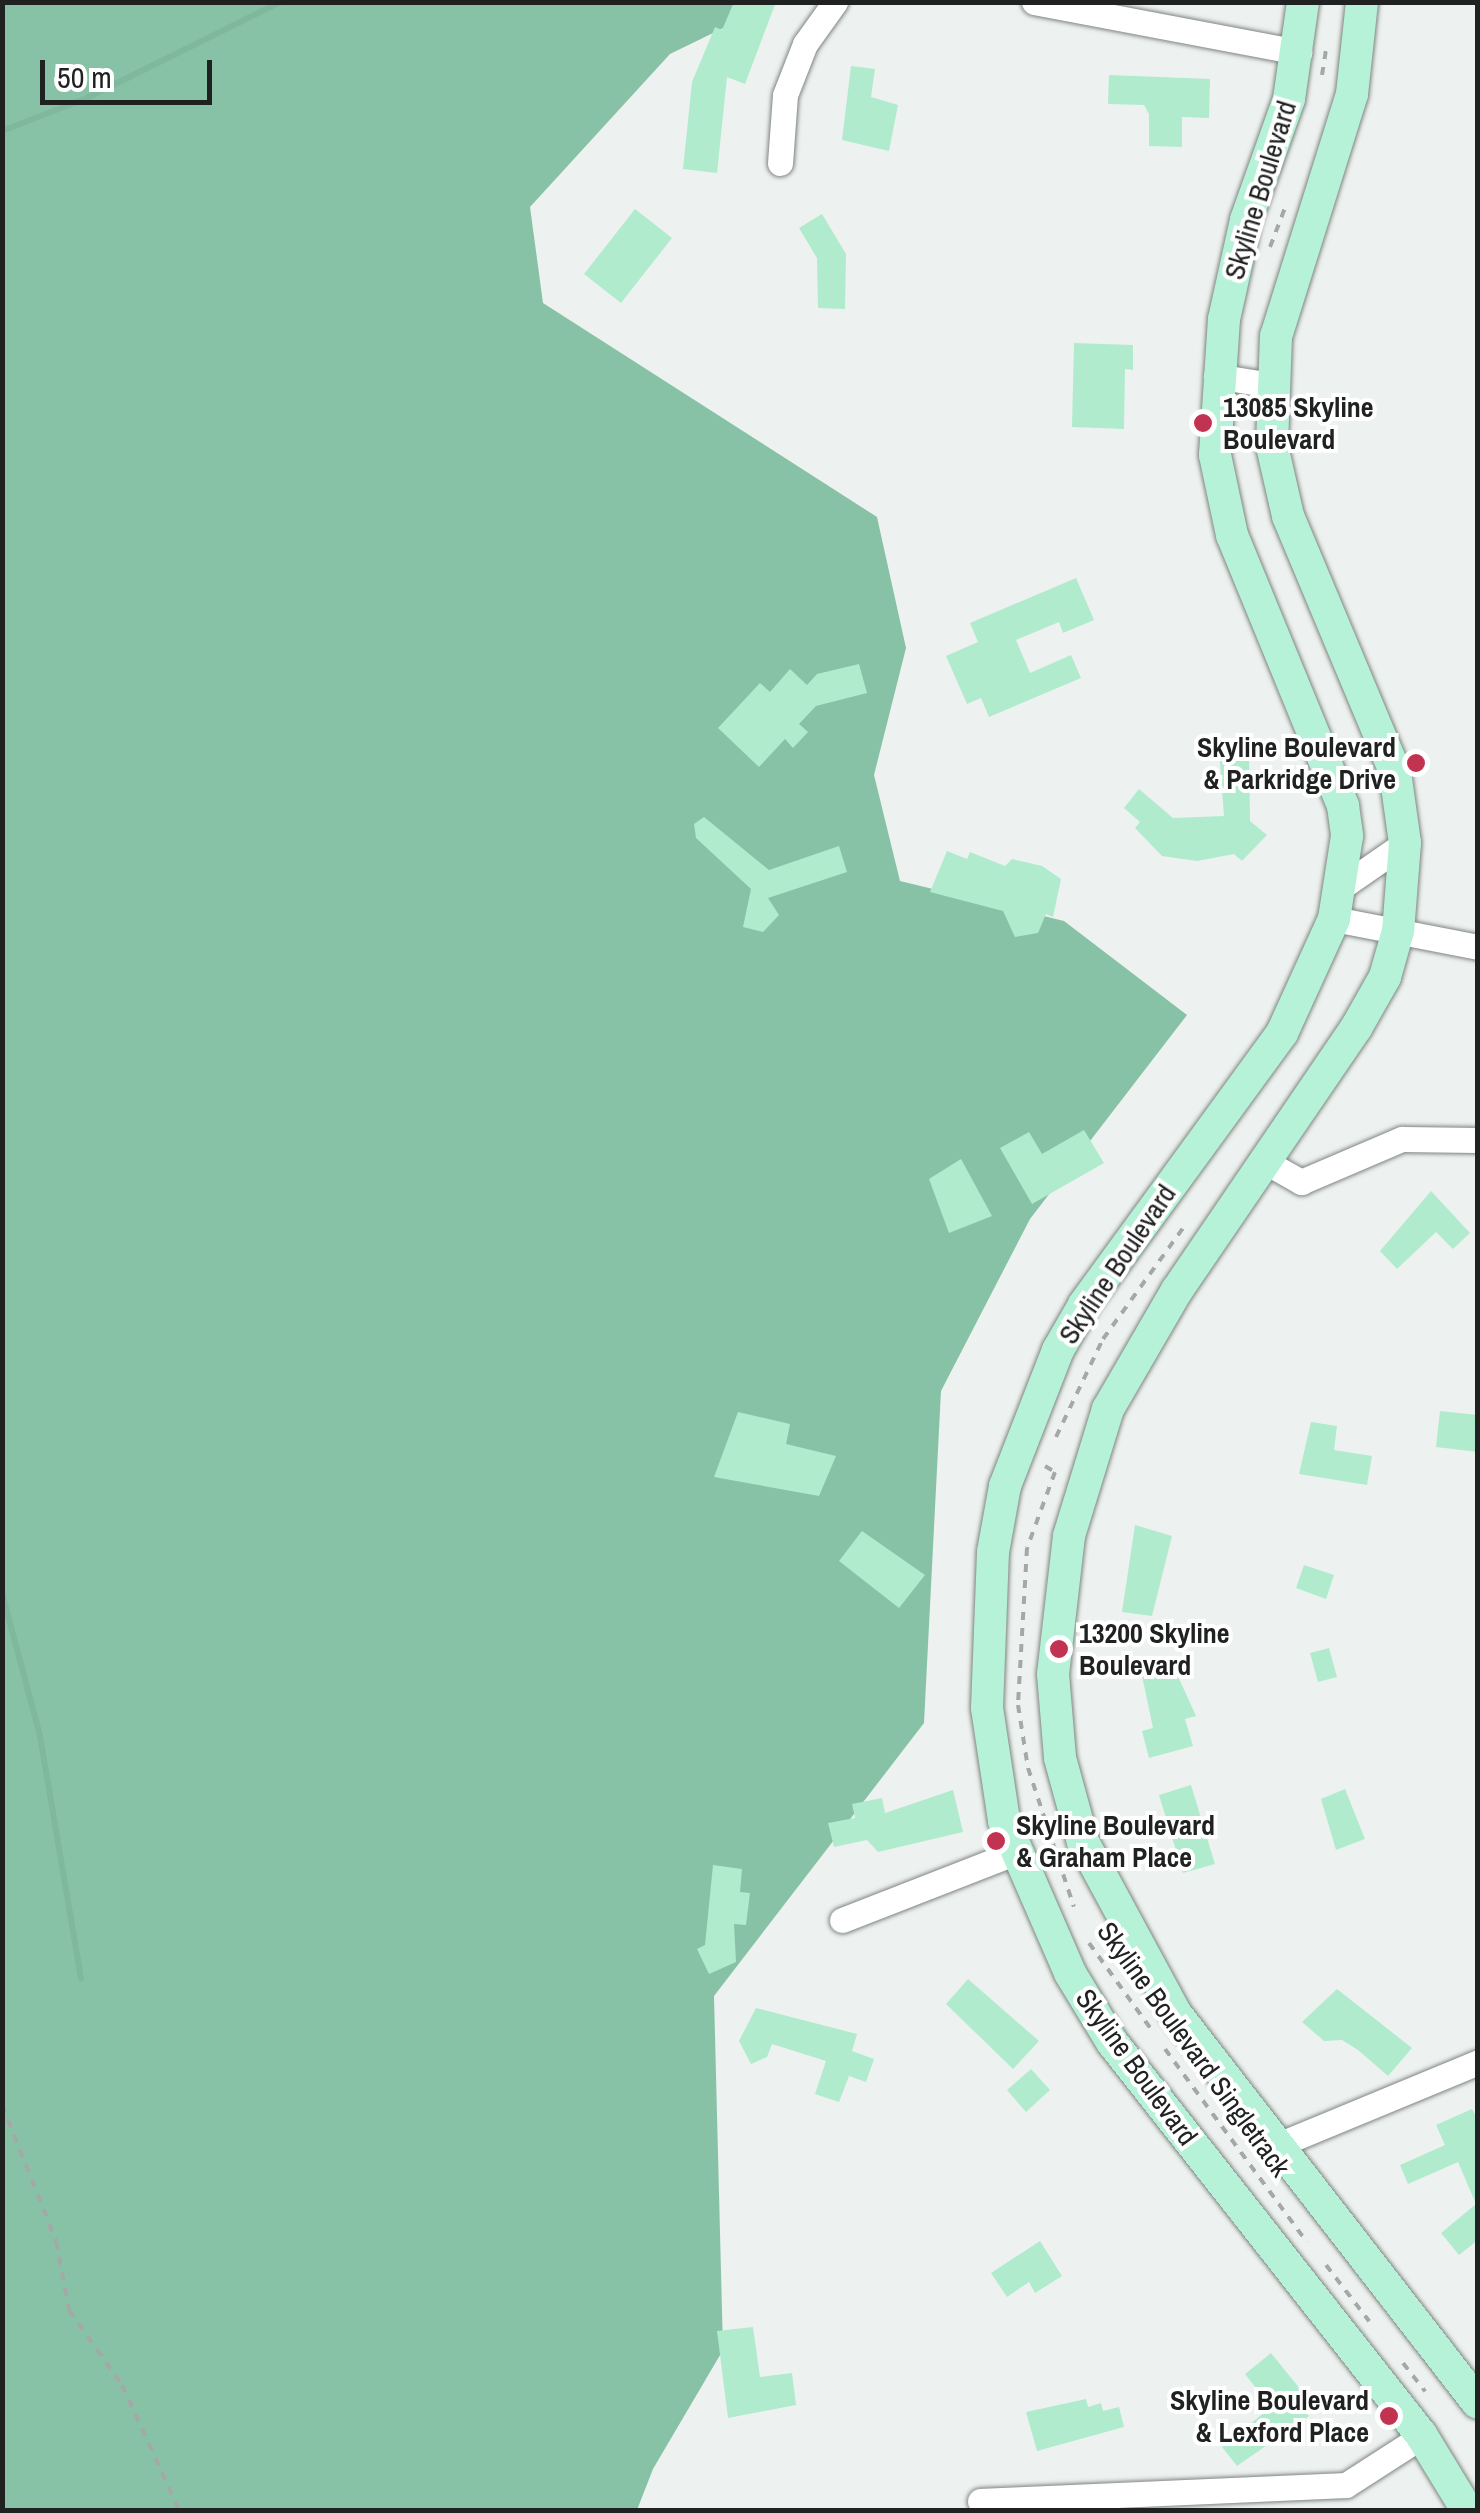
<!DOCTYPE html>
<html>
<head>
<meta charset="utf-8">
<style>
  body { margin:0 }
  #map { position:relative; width:1480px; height:2513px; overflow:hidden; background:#edf2f0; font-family:"Archivo Narrow",sans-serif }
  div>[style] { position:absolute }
  .forest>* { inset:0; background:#88c2a6 }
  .stream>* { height:6px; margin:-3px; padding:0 3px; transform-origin:3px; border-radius:3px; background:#7fb89d }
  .building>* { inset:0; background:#b0ebce }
  .path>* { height:4px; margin-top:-2px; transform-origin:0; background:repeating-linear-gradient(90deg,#a4a8a6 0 8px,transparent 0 16px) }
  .roads { filter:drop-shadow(0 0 2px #808582) drop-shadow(0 0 2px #808582) }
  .minor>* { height:25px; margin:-12.5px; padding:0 12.5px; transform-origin:12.5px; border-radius:12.5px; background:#fff }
  .major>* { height:32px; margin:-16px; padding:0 16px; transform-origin:16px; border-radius:16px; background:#b6f2d7 }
  .dots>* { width:28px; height:28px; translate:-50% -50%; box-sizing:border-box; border:5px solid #fff; border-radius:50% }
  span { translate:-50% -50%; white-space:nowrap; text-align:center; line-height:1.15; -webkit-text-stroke:8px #fff; paint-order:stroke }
  .street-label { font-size:28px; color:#202221 }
  .poi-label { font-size:28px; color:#202221; font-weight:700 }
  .left { translate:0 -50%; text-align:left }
  .right { translate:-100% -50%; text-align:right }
  .frame { position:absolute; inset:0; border:5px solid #202221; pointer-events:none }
  .scale { position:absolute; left:40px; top:60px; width:172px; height:45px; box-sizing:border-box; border:5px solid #202221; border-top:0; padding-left:12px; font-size:30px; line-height:35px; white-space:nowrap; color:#202221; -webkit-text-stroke:8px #fff; paint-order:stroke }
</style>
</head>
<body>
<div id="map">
  <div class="forest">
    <i style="clip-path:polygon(3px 3px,775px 3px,670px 54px,530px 207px,543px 303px,877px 517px,906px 648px,874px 775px,900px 881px,1064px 921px,1187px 1015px,1030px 1219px,941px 1391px,924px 1723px,714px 1996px,723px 2350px,653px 2469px,637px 2510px,3px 2510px)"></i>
  </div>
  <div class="stream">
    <i style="left:2px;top:131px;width:93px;rotate:-21.3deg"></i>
    <i style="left:89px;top:97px;width:213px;rotate:-26.4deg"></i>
    <i style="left:2px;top:1593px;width:148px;rotate:75.1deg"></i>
    <i style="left:40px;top:1736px;width:246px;rotate:80.4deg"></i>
  </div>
  <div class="building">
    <i style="clip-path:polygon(734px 2px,776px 2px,745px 84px,727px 77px,717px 173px,683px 169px,692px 82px,715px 27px,722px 30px)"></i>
    <i style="clip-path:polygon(851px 66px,875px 69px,871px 97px,898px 105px,889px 151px,842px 140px)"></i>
    <i style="clip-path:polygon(1109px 75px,1210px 79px,1209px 118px,1182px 117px,1182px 147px,1149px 146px,1149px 114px,1144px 105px,1108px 104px)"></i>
    <i style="clip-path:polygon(635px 209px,672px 238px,621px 303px,584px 274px)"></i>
    <i style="clip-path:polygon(822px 214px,846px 254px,845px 309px,818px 308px,817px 258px,799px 228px)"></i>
    <i style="clip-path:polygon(1074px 343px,1133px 345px,1133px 370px,1125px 369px,1124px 429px,1072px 427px)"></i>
    <i style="clip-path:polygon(1076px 578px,1094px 620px,1063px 633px,1059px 622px,1016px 640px,1030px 673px,1071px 655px,1081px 678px,989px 717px,981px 698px,967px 704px,946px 656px,978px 642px,970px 623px)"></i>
    <i style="clip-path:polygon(859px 664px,867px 693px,816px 706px,799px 724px,808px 732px,793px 748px,785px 739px,759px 767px,718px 728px,760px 683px,770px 692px,790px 669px,807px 685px,817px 674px)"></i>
    <i style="clip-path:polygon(1249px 747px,1250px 821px,1267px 835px,1242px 861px,1234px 854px,1197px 861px,1162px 856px,1135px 828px,1140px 822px,1124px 808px,1139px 789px,1173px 818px,1224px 816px,1219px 748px)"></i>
    <i style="clip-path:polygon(704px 817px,769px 870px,839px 846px,847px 872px,768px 898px,779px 915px,763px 932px,743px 927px,751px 889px,696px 838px,694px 824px)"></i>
    <i style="clip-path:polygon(947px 851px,967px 859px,970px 852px,1005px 866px,1012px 859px,1042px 866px,1061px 879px,1053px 917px,1046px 914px,1038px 933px,1015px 937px,1003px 911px,930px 892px)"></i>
    <i style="clip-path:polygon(1084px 1130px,1104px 1163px,1032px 1204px,1000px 1148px,1029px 1132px,1042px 1154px)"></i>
    <i style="clip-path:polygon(961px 1159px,992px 1216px,949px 1233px,929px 1179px)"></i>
    <i style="clip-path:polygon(1431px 1191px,1470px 1233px,1453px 1249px,1436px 1232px,1397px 1269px,1380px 1251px)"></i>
    <i style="clip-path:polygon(1440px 1411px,1478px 1415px,1478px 1452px,1436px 1447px)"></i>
    <i style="clip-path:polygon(738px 1412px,790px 1424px,786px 1444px,836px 1456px,819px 1496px,714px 1477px)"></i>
    <i style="clip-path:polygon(1311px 1422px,1337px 1426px,1334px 1450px,1372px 1456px,1367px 1485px,1299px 1474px)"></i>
    <i style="clip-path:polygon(1135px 1525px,1172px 1536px,1152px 1616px,1122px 1612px)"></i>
    <i style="clip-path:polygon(862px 1531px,925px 1575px,899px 1608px,839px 1561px)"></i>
    <i style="clip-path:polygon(1304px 1565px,1334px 1575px,1326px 1599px,1296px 1588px)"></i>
    <i style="clip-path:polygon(1329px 1648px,1337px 1677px,1318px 1682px,1310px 1653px)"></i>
    <i style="clip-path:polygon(1172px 1663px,1196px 1716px,1185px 1719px,1193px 1746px,1149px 1758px,1142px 1731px,1153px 1728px,1141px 1671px)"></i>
    <i style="clip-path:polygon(1191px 1785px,1215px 1864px,1183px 1873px,1159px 1795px)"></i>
    <i style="clip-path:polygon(1345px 1789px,1365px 1839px,1336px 1850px,1321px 1799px)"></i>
    <i style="clip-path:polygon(953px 1790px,963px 1832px,878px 1852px,867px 1840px,834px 1847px,828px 1823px,855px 1818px,852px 1804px,882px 1798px,885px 1813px)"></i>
    <i style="clip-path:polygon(713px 1865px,742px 1869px,740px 1892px,750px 1893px,746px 1925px,734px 1924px,736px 1962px,709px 1974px,697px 1949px,705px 1945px)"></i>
    <i style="clip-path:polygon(968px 1979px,1039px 2041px,1013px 2069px,946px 2004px)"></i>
    <i style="clip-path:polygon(1337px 1989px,1412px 2048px,1388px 2076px,1358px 2050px,1342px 2040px,1324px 2041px,1302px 2022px)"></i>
    <i style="clip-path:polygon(756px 2008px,857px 2034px,852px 2051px,874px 2059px,866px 2082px,849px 2076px,839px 2102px,815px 2094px,826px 2061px,772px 2044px,767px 2057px,751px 2064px,739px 2041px)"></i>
    <i style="clip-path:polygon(1031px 2069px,1050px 2090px,1026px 2112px,1007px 2090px)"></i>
    <i style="clip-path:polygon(1472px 2109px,1478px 2120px,1478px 2240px,1459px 2255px,1441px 2233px,1476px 2204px,1458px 2162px,1408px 2184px,1400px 2165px,1445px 2145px,1436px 2125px)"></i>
    <i style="clip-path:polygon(1040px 2241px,1062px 2276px,1035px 2293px,1029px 2282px,1007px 2297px,991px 2273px)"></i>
    <i style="clip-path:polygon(753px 2327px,760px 2377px,792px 2373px,796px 2405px,728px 2418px,717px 2331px)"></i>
    <i style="clip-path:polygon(1271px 2353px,1309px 2400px,1301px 2407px,1309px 2416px,1237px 2466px,1222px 2447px,1271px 2407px,1245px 2374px)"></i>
    <i style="clip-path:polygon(1086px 2399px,1088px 2407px,1101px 2403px,1103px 2411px,1119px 2407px,1124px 2427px,1037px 2451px,1026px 2412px)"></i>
  </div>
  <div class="path">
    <i style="left:1322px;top:75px;width:30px;rotate:-81deg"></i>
    <i style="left:1270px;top:247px;width:45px;rotate:-69.1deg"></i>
    <i style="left:1056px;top:1437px;width:109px;rotate:-64.4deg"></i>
    <i style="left:1103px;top:1339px;width:142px;rotate:-54.2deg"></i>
    <i style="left:1045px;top:1466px;width:12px;rotate:31deg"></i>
    <i style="left:1055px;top:1472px;width:81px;rotate:110.2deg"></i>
    <i style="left:1027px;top:1548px;width:157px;rotate:93.3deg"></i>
    <i style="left:1018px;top:1705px;width:64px;rotate:81deg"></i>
    <i style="left:1028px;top:1768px;width:146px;rotate:71.7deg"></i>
    <i style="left:1089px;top:1943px;width:106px;rotate:54.2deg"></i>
    <i style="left:1165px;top:2049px;width:240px;rotate:53.7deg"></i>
    <i style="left:2px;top:2105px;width:146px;rotate:68.3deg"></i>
    <i style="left:56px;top:2241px;width:70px;rotate:79.3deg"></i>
    <i style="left:69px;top:2310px;width:92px;rotate:54.8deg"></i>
    <i style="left:122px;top:2385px;width:137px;rotate:65.5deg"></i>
    <i style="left:1326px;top:2265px;width:71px;rotate:52.5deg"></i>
    <i style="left:1403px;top:2363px;width:36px;rotate:52deg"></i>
  </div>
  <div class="roads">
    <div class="minor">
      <i style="left:1034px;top:2px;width:270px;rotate:10.7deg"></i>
      <i style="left:780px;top:163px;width:68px;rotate:-85.8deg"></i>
      <i style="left:785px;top:95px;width:55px;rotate:-68.6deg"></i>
      <i style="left:805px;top:44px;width:52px;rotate:-54.5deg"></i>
      <i style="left:1216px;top:376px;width:56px;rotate:9.3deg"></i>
      <i style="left:1340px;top:888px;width:79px;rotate:-34.7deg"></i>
      <i style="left:1334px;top:919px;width:147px;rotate:11deg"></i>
      <i style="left:1264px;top:1161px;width:43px;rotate:29.6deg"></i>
      <i style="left:1301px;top:1182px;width:110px;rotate:-23.1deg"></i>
      <i style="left:1402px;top:1139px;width:76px;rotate:0.8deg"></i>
      <i style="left:842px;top:1920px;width:187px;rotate:-21.3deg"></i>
      <i style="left:1278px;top:2145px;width:217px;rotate:-22.5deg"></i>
      <i style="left:980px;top:2501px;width:366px;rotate:-2.5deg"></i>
      <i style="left:1346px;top:2485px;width:90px;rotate:-32.8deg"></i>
    </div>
    <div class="major">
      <i style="left:1303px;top:2px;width:98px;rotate:98.2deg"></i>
      <i style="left:1289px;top:99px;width:128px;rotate:109.6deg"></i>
      <i style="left:1246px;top:220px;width:101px;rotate:102.5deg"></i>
      <i style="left:1224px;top:319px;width:136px;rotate:93.8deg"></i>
      <i style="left:1215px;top:455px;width:82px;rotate:78deg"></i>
      <i style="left:1232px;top:535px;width:293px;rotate:67.7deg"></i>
      <i style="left:1343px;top:806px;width:30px;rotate:82deg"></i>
      <i style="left:1347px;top:836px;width:84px;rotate:98.9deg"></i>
      <i style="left:1334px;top:919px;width:125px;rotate:114.5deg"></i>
      <i style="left:1282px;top:1033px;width:336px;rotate:126.1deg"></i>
      <i style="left:1084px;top:1305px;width:52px;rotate:120deg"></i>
      <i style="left:1058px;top:1350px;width:146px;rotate:111.3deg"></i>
      <i style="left:1005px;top:1486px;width:67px;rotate:100.3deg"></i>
      <i style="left:993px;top:1552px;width:156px;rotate:92.2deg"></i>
      <i style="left:987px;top:1708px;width:114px;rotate:81.4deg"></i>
      <i style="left:1004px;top:1821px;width:166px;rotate:66.5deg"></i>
      <i style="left:1070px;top:1973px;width:81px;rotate:58.7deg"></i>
      <i style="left:1112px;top:2042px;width:501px;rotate:51.8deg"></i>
      <i style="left:1422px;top:2436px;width:87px;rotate:58.7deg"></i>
      <i style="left:1362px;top:2px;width:93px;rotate:96.2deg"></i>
      <i style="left:1352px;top:94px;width:254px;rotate:107.4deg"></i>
      <i style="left:1276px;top:336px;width:110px;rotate:92.1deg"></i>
      <i style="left:1272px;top:446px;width:72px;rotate:77.1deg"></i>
      <i style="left:1288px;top:516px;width:277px;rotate:67.3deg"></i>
      <i style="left:1395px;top:772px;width:72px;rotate:82deg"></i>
      <i style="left:1405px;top:843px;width:88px;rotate:94.5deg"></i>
      <i style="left:1398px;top:931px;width:48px;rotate:105.8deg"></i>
      <i style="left:1385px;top:977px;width:59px;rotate:119.6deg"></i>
      <i style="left:1356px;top:1028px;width:317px;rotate:124.3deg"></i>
      <i style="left:1177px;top:1290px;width:138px;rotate:120.1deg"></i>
      <i style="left:1108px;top:1409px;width:133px;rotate:107.1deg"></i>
      <i style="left:1069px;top:1536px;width:139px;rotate:96.6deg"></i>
      <i style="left:1053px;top:1674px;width:84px;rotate:85.2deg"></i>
      <i style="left:1060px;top:1758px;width:87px;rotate:74.7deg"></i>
      <i style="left:1083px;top:1842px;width:196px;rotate:61.6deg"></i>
      <i style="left:1176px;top:2014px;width:492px;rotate:52.2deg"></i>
    </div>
  </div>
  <div class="dots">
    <i style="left:1203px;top:423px;background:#c23251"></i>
    <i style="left:1416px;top:763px;background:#c23251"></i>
    <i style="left:1059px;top:1649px;background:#c23251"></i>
    <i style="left:996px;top:1841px;background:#c23251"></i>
    <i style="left:1389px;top:2416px;background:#c23251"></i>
  </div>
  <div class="street-label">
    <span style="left:1260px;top:190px;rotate:-73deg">Skyline Boulevard</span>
    <span style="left:1117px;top:1264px;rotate:-56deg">Skyline Boulevard</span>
    <span style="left:1194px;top:2049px;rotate:54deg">Skyline Boulevard Singletrack</span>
    <span style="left:1137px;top:2067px;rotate:54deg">Skyline Boulevard</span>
  </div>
  <div class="poi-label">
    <span class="left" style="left:1223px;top:423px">13085 Skyline<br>Boulevard</span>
    <span class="right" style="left:1396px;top:763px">Skyline Boulevard<br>&amp; Parkridge Drive</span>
    <span class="left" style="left:1079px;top:1649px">13200 Skyline<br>Boulevard</span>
    <span class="left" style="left:1016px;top:1841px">Skyline Boulevard<br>&amp; Graham Place</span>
    <span class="right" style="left:1369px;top:2416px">Skyline Boulevard<br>&amp; Lexford Place</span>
  </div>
  <div class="frame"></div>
  <div class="scale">50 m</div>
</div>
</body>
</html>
